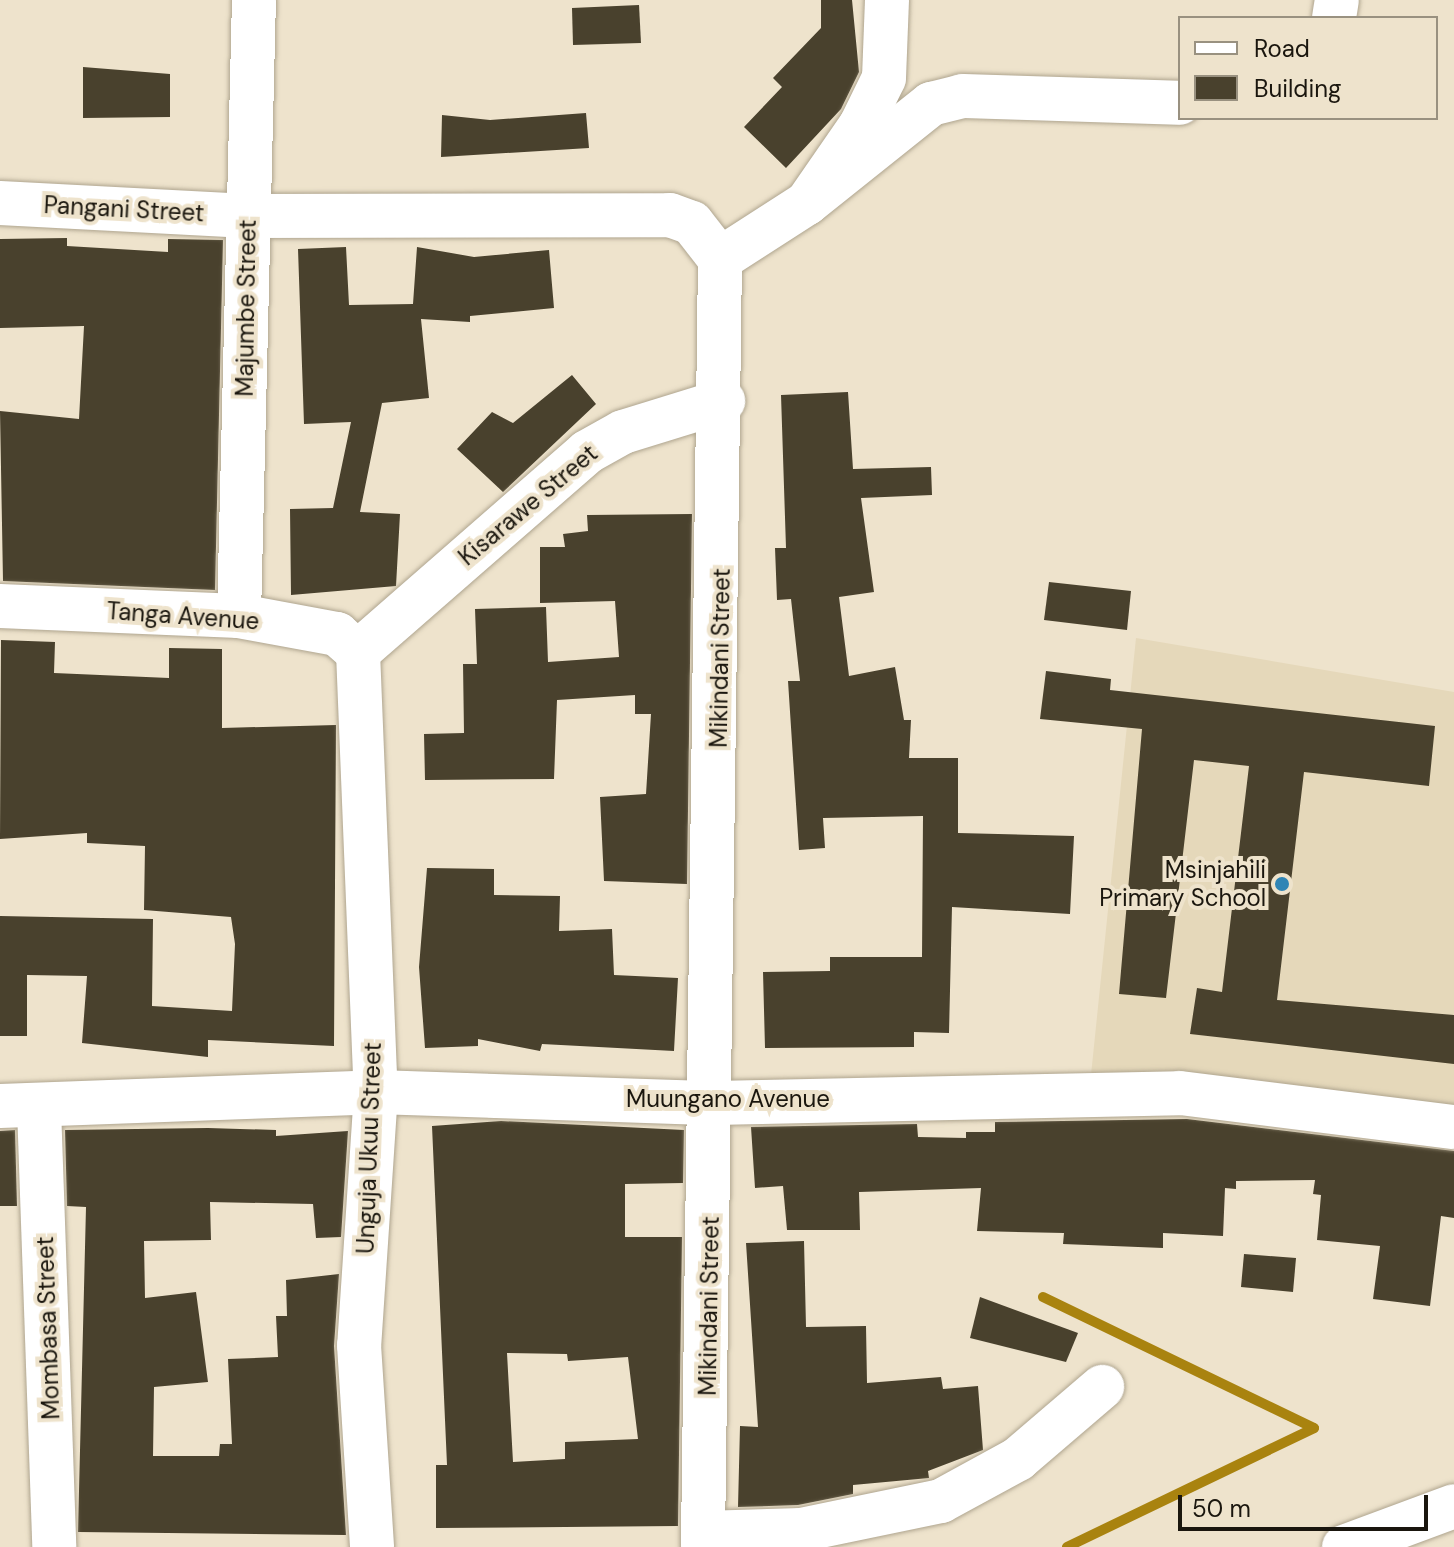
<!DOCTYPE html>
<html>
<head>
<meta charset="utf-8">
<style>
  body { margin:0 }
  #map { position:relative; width:1454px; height:1547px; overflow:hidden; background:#eee3cc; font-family:"DM Sans",sans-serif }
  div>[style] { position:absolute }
  .built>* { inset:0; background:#e5d8ba }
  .stream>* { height:10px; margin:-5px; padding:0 5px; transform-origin:5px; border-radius:5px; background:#a9830f }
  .building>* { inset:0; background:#49412d }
  .roads { filter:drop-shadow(0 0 2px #afa58f) drop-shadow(0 0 2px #afa58f) }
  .minor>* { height:44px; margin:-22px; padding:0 22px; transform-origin:22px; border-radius:22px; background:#fff }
  .major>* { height:44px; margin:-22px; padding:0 22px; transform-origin:22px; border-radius:22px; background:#fff }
  .highway>* { height:44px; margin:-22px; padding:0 22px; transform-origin:22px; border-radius:22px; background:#fff }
  .dots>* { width:22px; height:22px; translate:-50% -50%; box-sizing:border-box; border:4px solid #eee3cc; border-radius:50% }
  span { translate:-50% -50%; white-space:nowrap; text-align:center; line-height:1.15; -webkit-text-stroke:8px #eee3cc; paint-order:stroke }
  .street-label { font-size:24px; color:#1a160e }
  .poi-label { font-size:24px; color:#1a160e }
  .right { translate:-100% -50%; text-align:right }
  .legend { position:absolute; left:1178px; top:16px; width:260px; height:104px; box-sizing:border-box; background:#eee3cc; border:2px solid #999180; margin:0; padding:10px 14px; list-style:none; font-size:24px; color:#1a160e }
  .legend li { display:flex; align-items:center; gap:16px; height:40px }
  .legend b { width:40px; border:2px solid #999180 }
  .scale { position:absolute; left:1178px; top:1495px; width:250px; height:36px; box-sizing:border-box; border:4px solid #1a160e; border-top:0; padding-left:10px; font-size:24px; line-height:28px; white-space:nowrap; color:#1a160e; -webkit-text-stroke:6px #eee3cc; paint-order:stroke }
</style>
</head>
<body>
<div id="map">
  <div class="built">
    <i style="clip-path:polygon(1136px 638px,1454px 692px,1454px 1109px,1091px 1075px)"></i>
  </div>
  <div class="stream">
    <i style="left:1043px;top:1297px;width:301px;rotate:25.8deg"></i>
    <i style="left:1067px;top:1547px;width:274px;rotate:-25.7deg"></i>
  </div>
  <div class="building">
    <i style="clip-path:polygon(821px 0,852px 0,859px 72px,841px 109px,786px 168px,744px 127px,782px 87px,773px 78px,821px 28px)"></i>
    <i style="clip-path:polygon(639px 5px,641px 43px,573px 45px,572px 8px)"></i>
    <i style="clip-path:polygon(83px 67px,170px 74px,170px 117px,83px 118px)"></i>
    <i style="clip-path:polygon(586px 113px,589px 148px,441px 157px,442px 115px,490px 120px)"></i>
    <i style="clip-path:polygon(67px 238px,67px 246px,168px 252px,168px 239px,223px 240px,215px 590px,3px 581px,0 411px,79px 419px,84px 326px,0 328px,0 239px)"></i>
    <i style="clip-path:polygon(346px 247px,349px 305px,413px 304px,417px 247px,474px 257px,549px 250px,554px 308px,470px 316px,470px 322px,421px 319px,429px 398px,382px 403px,360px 512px,400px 514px,396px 586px,291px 595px,290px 509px,333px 508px,351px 422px,304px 424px,298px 249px)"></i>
    <i style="clip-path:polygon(572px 375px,596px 404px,503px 492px,457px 449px,492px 412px,513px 423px)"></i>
    <i style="clip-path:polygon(848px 392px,853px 469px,931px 467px,932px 495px,861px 498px,874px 592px,839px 597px,849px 676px,895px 667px,904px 720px,911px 720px,909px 758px,958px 758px,958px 833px,1074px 836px,1070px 914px,952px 907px,949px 1033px,914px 1032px,914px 1047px,765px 1048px,763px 972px,830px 971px,830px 957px,922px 957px,923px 816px,823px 818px,825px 848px,799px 850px,788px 681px,800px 681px,791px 599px,777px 600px,775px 548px,786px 548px,781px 395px)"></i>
    <i style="clip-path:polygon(692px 514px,687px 884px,604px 881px,600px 797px,646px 794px,651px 714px,635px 714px,635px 695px,557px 700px,554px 779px,425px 780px,424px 734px,464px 733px,463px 664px,477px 664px,475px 609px,546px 607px,548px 662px,619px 657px,615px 601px,540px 603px,540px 547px,565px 547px,563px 534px,588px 531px,587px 515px)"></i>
    <i style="clip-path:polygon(1049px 582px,1131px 591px,1127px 630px,1044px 620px)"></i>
    <i style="clip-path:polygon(1px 640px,55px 642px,54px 673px,169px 678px,169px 648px,222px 649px,222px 728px,336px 725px,334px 1046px,208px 1040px,208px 1057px,82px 1043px,87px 976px,27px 975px,27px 1036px,0 1036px,0 916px,153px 919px,152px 1006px,232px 1011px,235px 944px,231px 917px,144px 910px,145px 846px,87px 843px,87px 833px,0 839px)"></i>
    <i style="clip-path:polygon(1046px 671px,1111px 679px,1110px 690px,1435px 726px,1429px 786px,1304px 772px,1277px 1000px,1454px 1015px,1454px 1064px,1190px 1034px,1197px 988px,1222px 992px,1249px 766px,1194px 760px,1166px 998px,1119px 994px,1142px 729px,1040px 719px)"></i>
    <i style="clip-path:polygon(427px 868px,494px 869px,494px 895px,560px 896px,559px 931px,612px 929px,614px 975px,678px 978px,674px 1051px,542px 1044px,540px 1051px,478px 1039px,478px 1046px,425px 1048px,419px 967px)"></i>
    <i style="clip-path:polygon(1187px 1119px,1454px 1151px,1454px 1218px,1441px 1216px,1430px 1306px,1373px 1299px,1380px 1246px,1317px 1240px,1321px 1195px,1313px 1194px,1315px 1180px,1236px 1181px,1236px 1189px,1225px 1188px,1223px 1236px,1163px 1233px,1163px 1248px,1063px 1244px,1064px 1233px,977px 1231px,981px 1188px,859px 1192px,860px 1230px,787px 1230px,783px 1186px,755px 1188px,751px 1127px,917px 1124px,918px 1137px,966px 1138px,966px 1132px,995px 1132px,995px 1122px)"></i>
    <i style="clip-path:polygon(evenodd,501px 1121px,684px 1130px,683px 1183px,625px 1184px,625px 1237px,682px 1237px,678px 1526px,436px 1528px,436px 1465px,447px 1465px,432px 1126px,501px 1121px,507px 1353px,567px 1354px,568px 1361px,628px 1357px,638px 1439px,565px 1442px,565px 1459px,513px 1462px,507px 1353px)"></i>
    <i style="clip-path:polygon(208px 1128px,276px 1130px,276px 1136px,348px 1131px,341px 1237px,316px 1238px,313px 1204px,210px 1202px,211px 1240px,144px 1241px,145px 1298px,196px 1292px,208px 1382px,154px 1387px,153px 1456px,219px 1456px,220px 1444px,232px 1444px,228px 1359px,278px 1357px,276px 1316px,287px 1316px,286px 1280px,339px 1274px,334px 1346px,346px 1535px,78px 1532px,86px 1207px,67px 1206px,65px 1130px)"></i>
    <i style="clip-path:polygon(15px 1130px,17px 1206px,0 1206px,0 1131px)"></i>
    <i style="clip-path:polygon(804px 1241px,806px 1327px,866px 1326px,867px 1383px,941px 1377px,943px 1389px,978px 1386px,983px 1450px,928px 1471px,929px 1478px,853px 1485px,853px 1494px,798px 1505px,738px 1507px,740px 1426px,758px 1427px,746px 1243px)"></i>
    <i style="clip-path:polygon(1244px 1254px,1296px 1258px,1293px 1292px,1241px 1287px)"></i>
    <i style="clip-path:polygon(980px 1297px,1078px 1333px,1066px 1362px,970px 1338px)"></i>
  </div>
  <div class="roads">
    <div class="minor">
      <i style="left:1334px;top:18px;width:18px;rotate:-81deg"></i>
      <i style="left:0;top:203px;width:248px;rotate:3deg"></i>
      <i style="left:248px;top:216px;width:422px;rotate:-0.1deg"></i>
      <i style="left:670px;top:215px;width:23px;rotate:20deg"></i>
      <i style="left:692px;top:223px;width:46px;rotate:52.1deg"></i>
      <i style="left:720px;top:259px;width:1288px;rotate:90.76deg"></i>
      <i style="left:807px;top:203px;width:159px;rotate:-38.6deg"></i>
      <i style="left:931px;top:104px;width:32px;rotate:-14deg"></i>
      <i style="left:962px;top:96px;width:218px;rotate:1.8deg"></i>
      <i style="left:720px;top:259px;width:103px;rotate:-32.8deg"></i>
      <i style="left:807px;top:203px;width:95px;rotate:-55.3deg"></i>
      <i style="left:861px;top:125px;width:52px;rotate:-63.9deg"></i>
      <i style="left:884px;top:78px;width:78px;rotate:-87.8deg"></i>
      <i style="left:0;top:606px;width:239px;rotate:2.4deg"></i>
      <i style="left:239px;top:616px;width:100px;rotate:10.4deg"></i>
      <i style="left:337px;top:634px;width:28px;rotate:41deg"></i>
      <i style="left:239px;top:616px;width:616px;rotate:-88.61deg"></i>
      <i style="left:358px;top:652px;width:440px;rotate:87.7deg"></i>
      <i style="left:376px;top:1092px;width:254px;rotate:93.8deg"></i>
      <i style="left:359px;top:1345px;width:202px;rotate:86.3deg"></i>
      <i style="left:358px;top:652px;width:304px;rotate:-41.1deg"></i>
      <i style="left:587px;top:452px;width:41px;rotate:-29.1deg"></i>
      <i style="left:623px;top:432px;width:105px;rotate:-17.2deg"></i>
      <i style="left:39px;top:1108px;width:439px;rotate:88deg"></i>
      <i style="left:703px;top:1533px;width:98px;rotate:-1.8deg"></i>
      <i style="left:801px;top:1530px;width:143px;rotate:-11.7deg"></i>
      <i style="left:941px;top:1501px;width:88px;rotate:-28.6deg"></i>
      <i style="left:1018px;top:1459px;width:111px;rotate:-40.6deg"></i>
    </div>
    <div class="major">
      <i style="left:0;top:1106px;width:376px;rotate:-2.1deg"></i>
      <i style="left:376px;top:1092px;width:338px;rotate:1.9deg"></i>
      <i style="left:714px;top:1103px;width:466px;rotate:-1.2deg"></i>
      <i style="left:1180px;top:1093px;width:276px;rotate:7.1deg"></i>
    </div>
    <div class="highway">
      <i style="left:1344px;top:1547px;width:117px;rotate:-20.4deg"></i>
    </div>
  </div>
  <div class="dots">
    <i style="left:1282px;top:884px;background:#3085b5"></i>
  </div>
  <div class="street-label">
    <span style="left:124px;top:209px;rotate:3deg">Pangani Street</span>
    <span style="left:246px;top:308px;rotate:-89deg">Majumbe Street</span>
    <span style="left:528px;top:505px;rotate:-40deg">Kisarawe Street</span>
    <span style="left:183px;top:616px;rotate:4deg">Tanga Avenue</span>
    <span style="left:720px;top:658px;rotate:-89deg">Mikindani Street</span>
    <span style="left:728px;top:1099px">Muungano Avenue</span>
    <span style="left:369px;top:1148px;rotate:-88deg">Unguja Ukuu Street</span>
    <span style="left:709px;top:1306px;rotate:-89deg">Mikindani Street</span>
    <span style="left:48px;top:1328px;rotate:-92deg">Mombasa Street</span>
  </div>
  <div class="poi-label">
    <span class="right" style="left:1266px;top:884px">Msinjahili<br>Primary School</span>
  </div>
  <ul class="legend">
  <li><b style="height:10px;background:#fff"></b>Road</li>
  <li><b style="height:22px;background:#49412d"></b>Building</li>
  </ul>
  <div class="scale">50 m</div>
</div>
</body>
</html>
